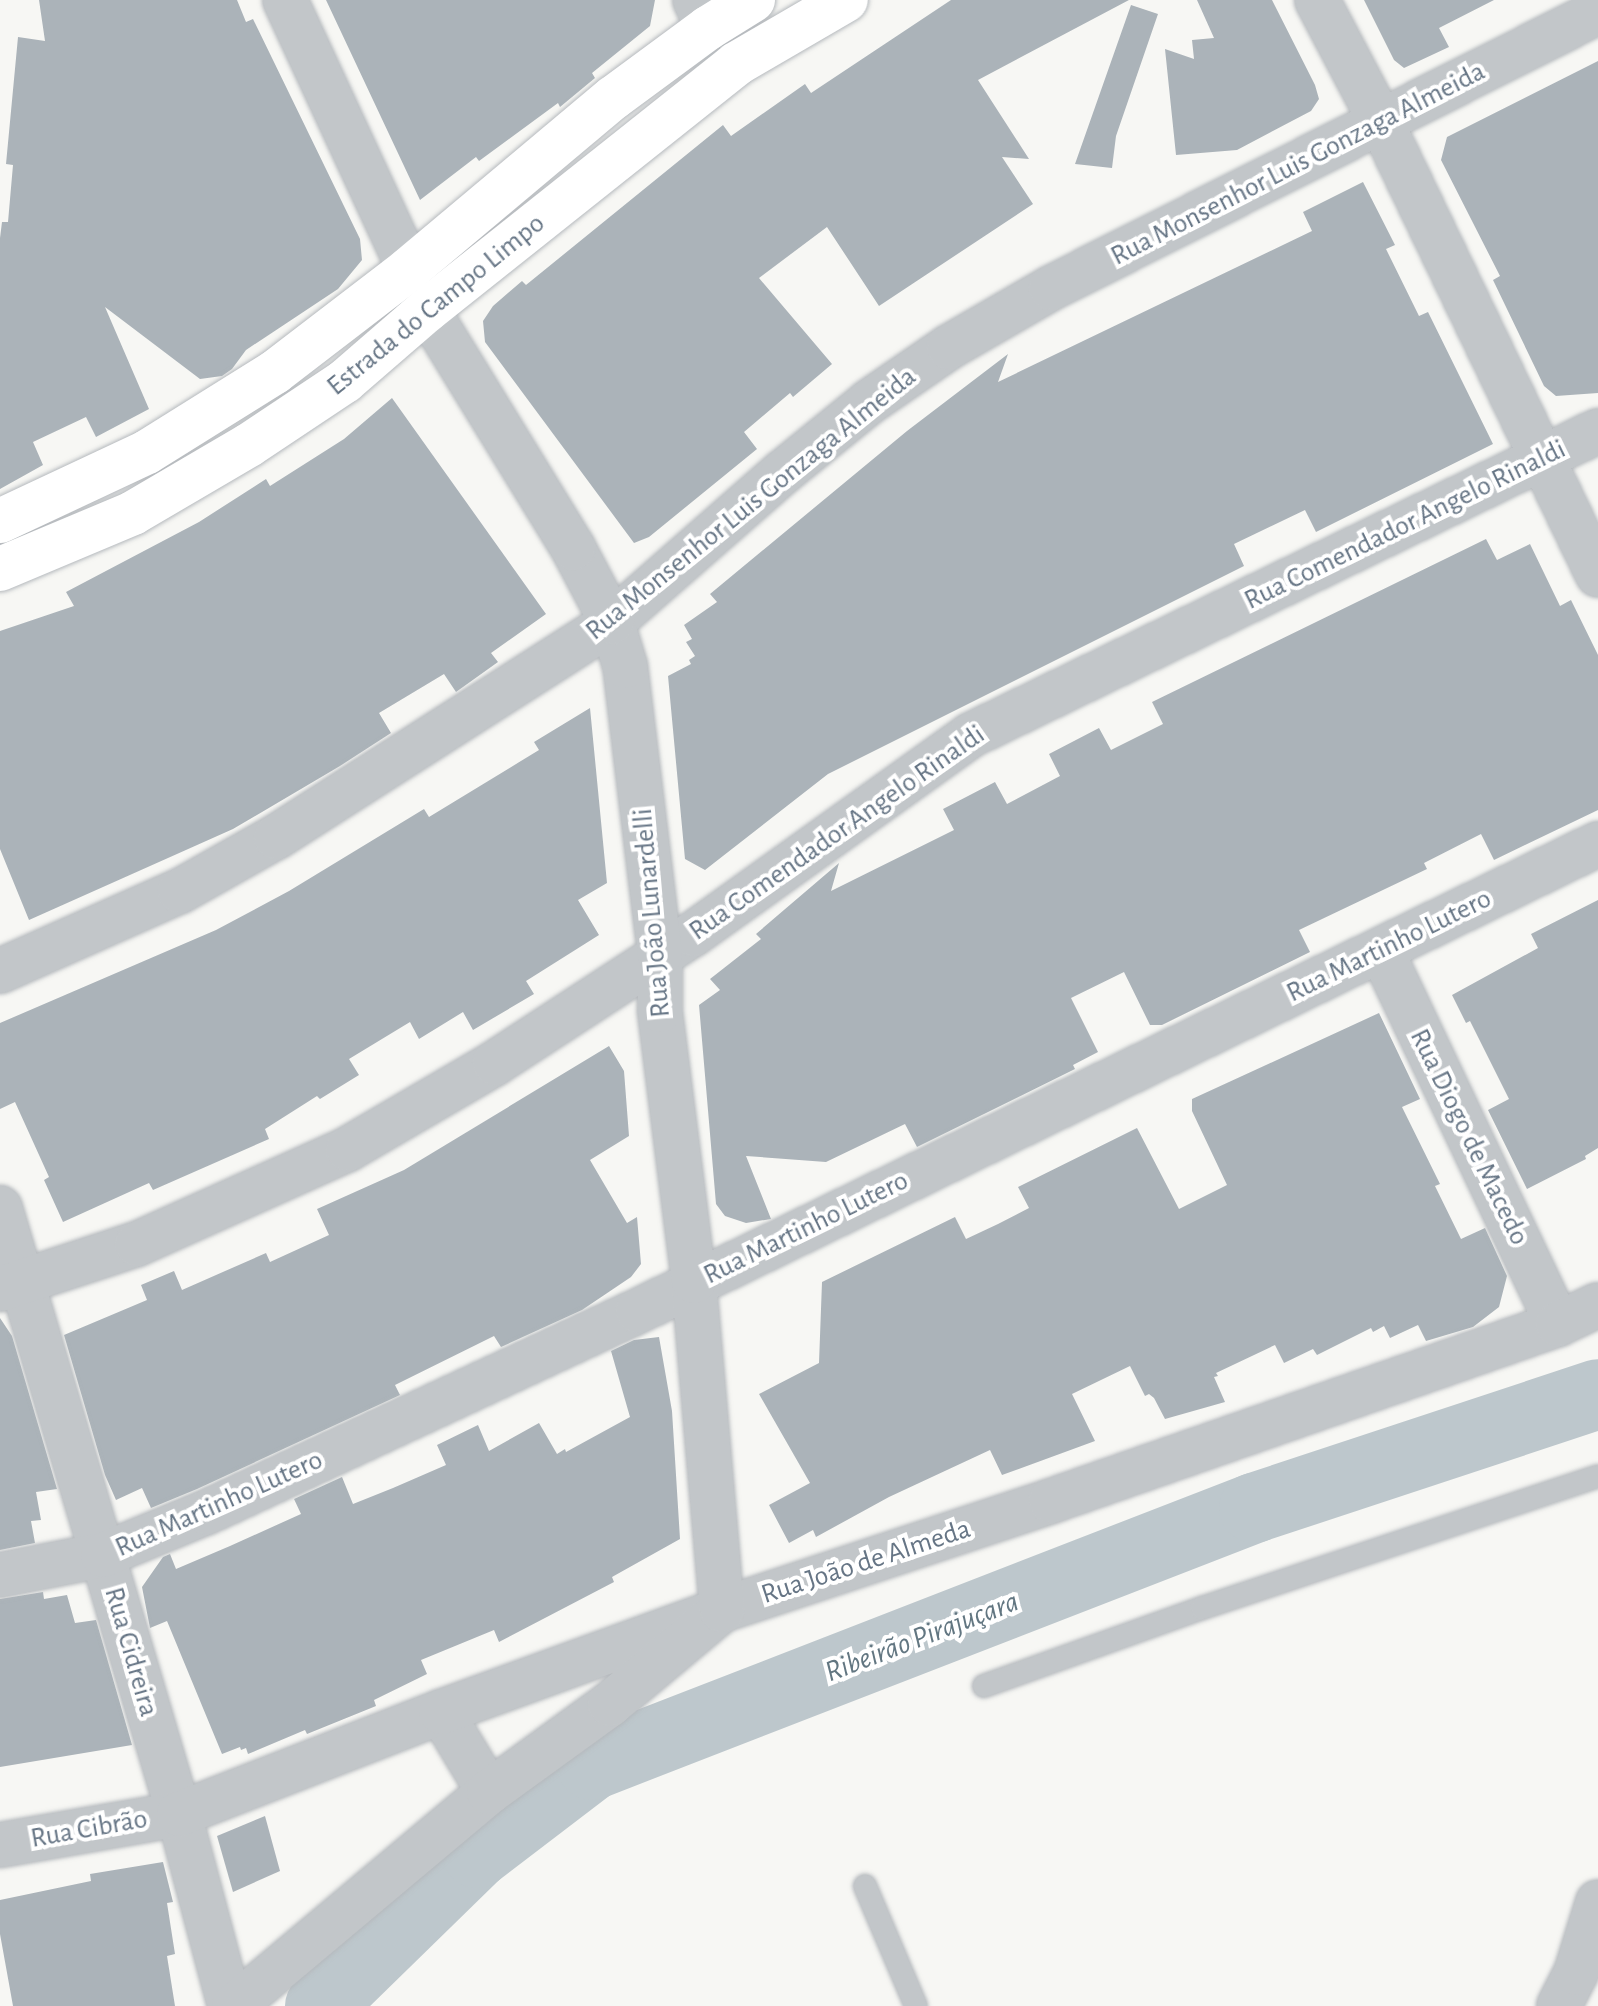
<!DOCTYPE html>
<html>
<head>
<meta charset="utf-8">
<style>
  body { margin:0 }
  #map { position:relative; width:1598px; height:2006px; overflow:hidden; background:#f7f7f4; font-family:"Alegreya Sans",sans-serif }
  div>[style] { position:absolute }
  .river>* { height:70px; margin:-35px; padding:0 35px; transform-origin:35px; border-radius:35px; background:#bdc7cc }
  .building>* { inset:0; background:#abb3b9 }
  .roads { filter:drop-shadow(0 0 2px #b5b9bd) drop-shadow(0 0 2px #b5b9bd) }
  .service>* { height:22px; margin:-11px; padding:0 11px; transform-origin:11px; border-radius:11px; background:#c2c6c9 }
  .minor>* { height:44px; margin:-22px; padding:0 22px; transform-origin:22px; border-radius:22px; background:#c2c6c9 }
  .tertiary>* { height:44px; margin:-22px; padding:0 22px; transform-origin:22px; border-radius:22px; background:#c2c6c9 }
  .primary>* { height:44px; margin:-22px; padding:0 22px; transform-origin:22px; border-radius:22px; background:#fff }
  span { translate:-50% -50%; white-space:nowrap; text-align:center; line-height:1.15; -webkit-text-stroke:8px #fff; paint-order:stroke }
  .street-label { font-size:28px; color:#667585 }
  .water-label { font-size:30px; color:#627681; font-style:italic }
</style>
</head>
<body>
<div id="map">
  <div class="river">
    <i style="left:320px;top:2006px;width:219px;rotate:-44.3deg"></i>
    <i style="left:477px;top:1853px;width:145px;rotate:-37.4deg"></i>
    <i style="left:592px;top:1765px;width:710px;rotate:-21.22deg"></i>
    <i style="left:1254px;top:1508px;width:362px;rotate:-18.3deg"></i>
  </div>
  <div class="building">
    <i style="clip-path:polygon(39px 0,237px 0,246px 22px,253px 19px,360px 239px,362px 260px,338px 289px,246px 350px,232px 369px,222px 376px,200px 379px,105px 307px,149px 409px,96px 437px,86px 417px,33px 442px,43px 465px,0 489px,0 238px,2px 222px,8px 222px,13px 165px,6px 164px,18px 37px,45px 41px)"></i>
    <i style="clip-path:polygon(326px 0,655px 0,650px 26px,592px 73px,595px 78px,560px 107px,558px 103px,479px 161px,476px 157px,420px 200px)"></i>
    <i style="clip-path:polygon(951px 0,1129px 0,978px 80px,1029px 159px,1002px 157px,1033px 204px,879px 306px,827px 227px,759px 278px,832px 364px,793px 397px,790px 393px,744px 432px,757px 449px,649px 537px,634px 543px,485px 342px,483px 321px,493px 306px,522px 281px,526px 285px,723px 125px,731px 136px,805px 84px,811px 93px)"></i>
    <i style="clip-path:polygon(1197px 0,1272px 0,1315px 85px,1319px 99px,1311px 111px,1237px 150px,1176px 155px,1165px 49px,1194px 59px,1192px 40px,1214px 38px)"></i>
    <i style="clip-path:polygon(1364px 0,1494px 0,1439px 28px,1449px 47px,1404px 68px,1394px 60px)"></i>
    <i style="clip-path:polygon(1131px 5px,1158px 14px,1116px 136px,1112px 168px,1075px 164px)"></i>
    <i style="clip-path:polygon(1598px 61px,1598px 393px,1556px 396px,1544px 386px,1493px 280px,1500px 276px,1441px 160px,1447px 137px)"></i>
    <i style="clip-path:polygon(1363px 182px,1395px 245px,1386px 249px,1419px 316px,1428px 312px,1493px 444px,1316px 532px,1305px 510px,1234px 544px,1244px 566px,828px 774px,705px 870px,685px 859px,668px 676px,691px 664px,689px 660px,695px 656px,686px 642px,692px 639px,684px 625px,717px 602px,710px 594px,907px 431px,1008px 354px,998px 382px,1312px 231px,1303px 212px)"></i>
    <i style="clip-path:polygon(392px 398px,546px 614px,491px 653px,498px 662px,456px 692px,444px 674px,379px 713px,391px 733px,340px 766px,233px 829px,29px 920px,0 849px,0 631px,74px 606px,66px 592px,199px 522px,266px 479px,270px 486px,344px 439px)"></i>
    <i style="clip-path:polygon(1486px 539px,1497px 560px,1530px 544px,1560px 606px,1571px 600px,1598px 655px,1598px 810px,1494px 860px,1481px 834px,1424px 863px,1427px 869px,1299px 930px,1310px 952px,1162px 1025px,1150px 1025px,1124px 972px,1071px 998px,1098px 1052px,1073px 1065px,1075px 1069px,917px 1147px,905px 1124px,826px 1162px,746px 1156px,771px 1219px,746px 1223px,725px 1216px,716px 1204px,699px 1005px,720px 990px,710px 979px,761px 939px,756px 934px,839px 863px,831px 891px,954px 830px,943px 809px,995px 782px,1007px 804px,1060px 776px,1049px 754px,1099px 728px,1111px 750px,1163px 724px,1152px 702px)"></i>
    <i style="clip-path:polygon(590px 708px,607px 883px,578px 900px,599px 935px,526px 981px,534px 994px,473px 1030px,463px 1012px,419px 1039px,410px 1022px,349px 1059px,359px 1075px,320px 1099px,317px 1096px,265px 1129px,269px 1139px,153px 1190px,149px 1183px,63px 1222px,44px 1180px,49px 1177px,15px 1102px,0 1109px,0 1023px,216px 930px,289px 891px,424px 809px,429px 817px,539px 750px,534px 742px)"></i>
    <i style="clip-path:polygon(1598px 900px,1598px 1148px,1585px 1156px,1586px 1159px,1527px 1189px,1488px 1110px,1509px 1099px,1470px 1021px,1466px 1023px,1452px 995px,1538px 948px,1531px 934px)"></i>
    <i style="clip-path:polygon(1379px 1013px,1420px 1099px,1402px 1107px,1440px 1184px,1435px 1186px,1461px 1239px,1485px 1228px,1507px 1276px,1499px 1307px,1473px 1327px,1426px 1341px,1418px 1325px,1390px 1338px,1384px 1326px,1373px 1332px,1371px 1328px,1317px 1355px,1313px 1349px,1284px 1363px,1275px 1345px,1216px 1373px,1218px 1376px,1214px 1377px,1225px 1402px,1165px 1419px,1154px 1398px,1149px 1394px,1145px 1396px,1130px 1366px,1072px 1394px,1095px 1441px,1002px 1475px,990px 1450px,889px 1497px,816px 1537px,813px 1530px,789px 1543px,769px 1505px,810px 1483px,759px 1394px,819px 1363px,822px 1282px,955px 1217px,966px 1239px,998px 1224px,1029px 1208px,1018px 1187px,1137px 1128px,1179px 1209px,1227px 1185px,1192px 1111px,1192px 1099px)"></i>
    <i style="clip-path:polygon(609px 1046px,624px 1071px,629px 1136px,590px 1160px,627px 1223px,637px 1217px,641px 1264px,631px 1277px,582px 1310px,501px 1347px,494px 1336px,395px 1385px,400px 1395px,197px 1489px,151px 1508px,142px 1488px,116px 1500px,105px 1475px,64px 1335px,147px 1300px,141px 1285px,174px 1271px,182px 1290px,266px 1253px,270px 1262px,329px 1235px,317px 1209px,404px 1170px)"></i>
    <i style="clip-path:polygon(0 1318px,12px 1336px,57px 1489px,36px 1492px,41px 1520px,31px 1521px,35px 1543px,0 1550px)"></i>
    <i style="clip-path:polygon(659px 1337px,672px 1411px,680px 1539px,612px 1577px,614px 1582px,499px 1642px,494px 1630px,421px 1660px,427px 1674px,374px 1700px,376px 1706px,307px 1734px,305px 1730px,248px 1754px,246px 1748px,241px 1750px,240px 1747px,222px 1754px,167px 1621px,150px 1628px,142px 1587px,163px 1557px,170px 1554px,176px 1569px,230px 1546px,301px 1514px,294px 1499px,342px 1477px,353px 1504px,393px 1488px,446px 1465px,437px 1445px,478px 1425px,489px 1451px,539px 1423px,557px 1454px,565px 1449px,566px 1452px,630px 1417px,611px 1351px,634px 1340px)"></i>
    <i style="clip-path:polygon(43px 1592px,44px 1599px,67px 1595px,75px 1623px,96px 1620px,132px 1745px,0 1767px,0 1599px)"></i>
    <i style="clip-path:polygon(265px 1816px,280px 1871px,233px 1892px,217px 1836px)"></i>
    <i style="clip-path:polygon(163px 1862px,173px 1902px,167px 1903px,175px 1954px,167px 1956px,175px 2006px,13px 2006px,0 1934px,0 1900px,91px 1881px,90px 1874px)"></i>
  </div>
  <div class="roads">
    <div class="service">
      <i style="left:984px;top:1686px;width:232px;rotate:-19.7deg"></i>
      <i style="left:1202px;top:1608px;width:417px;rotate:-18.4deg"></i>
      <i style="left:865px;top:1886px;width:130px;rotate:67deg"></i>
    </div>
    <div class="minor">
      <i style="left:1317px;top:0;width:138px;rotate:62.3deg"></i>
      <i style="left:1381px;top:122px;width:502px;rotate:64.4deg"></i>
      <i style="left:1381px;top:950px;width:414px;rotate:64.7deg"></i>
      <i style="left:0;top:971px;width:197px;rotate:-24deg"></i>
      <i style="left:180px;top:891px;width:110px;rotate:-29.4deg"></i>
      <i style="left:276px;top:837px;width:399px;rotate:-32.6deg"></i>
      <i style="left:612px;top:622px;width:227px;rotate:-41.3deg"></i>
      <i style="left:783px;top:472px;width:111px;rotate:-39.1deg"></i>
      <i style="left:869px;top:402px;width:97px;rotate:-34.5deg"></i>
      <i style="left:949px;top:347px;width:118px;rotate:-30deg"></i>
      <i style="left:1051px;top:288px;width:613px;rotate:-26.77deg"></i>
      <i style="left:0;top:1208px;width:632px;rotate:73.54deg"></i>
      <i style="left:179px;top:1814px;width:199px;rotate:75.1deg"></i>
      <i style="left:0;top:1289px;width:144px;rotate:-18.2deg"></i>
      <i style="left:137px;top:1244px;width:231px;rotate:-24.2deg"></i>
      <i style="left:348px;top:1149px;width:170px;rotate:-30.3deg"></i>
      <i style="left:495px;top:1063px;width:236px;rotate:-33.1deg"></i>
      <i style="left:693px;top:934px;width:342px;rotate:-35.6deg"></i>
      <i style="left:971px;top:735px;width:697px;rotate:-25.87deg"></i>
      <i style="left:0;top:1575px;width:105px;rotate:-11deg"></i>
      <i style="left:103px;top:1555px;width:113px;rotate:-22.5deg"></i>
      <i style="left:207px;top:1512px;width:476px;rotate:-25deg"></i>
      <i style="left:638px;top:1311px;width:1068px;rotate:-25.94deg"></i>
      <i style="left:441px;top:1712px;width:93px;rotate:59deg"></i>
      <i style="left:0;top:1845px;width:182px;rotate:-9.8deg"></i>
      <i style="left:179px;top:1814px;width:281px;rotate:-21.3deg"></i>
      <i style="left:441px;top:1712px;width:299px;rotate:-20deg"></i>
      <i style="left:722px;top:1610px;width:347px;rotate:-18.3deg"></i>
      <i style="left:1051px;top:1501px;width:537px;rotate:-19.24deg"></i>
      <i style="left:1558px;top:1324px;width:44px;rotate:-25.4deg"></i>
      <i style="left:234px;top:2006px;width:333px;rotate:-40deg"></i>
      <i style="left:489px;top:1792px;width:150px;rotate:-36deg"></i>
      <i style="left:610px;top:1704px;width:146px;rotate:-40deg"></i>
      <i style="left:722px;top:1610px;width:330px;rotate:-94.9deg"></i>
      <i style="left:694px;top:1281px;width:273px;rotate:-97.2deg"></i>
      <i style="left:660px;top:1010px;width:56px;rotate:-90deg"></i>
      <i style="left:660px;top:954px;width:290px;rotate:-96.9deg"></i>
      <i style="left:625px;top:666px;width:46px;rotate:-106.5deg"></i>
      <i style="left:612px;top:622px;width:84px;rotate:-117.8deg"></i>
      <i style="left:573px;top:548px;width:279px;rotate:-121.5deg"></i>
      <i style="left:1559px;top:2006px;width:37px;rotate:-63deg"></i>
      <i style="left:1576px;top:1973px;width:74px;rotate:-72.8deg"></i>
    </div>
    <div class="tertiary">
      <i style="left:285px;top:0;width:334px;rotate:65.2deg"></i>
      <i style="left:695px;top:0;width:31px;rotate:65deg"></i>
    </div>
    <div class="primary">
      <i style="left:0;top:521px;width:162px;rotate:-25.1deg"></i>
      <i style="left:147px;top:452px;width:151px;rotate:-32deg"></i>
      <i style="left:275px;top:372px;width:169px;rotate:-37.5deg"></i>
      <i style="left:409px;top:269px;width:266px;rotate:-40deg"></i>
      <i style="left:613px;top:98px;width:118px;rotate:-36.4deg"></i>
      <i style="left:708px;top:28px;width:53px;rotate:-31.9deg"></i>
      <i style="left:0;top:569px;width:144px;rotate:-22.8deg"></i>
      <i style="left:133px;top:513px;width:134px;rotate:-30.4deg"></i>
      <i style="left:249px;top:445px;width:115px;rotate:-33.7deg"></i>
      <i style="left:345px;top:381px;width:108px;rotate:-40.9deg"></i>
      <i style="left:427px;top:310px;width:395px;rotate:-38.5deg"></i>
      <i style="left:736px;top:64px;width:127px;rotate:-30.2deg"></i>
    </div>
  </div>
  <div class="street-label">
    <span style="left:1298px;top:164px;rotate:-27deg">Rua Monsenhor Luis Gonzaga Almeida</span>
    <span style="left:436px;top:305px;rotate:-39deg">Estrada do Campo Limpo</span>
    <span style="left:751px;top:504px;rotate:-39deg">Rua Monsenhor Luis Gonzaga Almeida</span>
    <span style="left:1405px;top:525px;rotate:-26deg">Rua Comendador Angelo Rinaldi</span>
    <span style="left:837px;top:833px;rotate:-35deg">Rua Comendador Angelo Rinaldi</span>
    <span style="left:652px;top:913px;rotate:-95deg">Rua João Lunardelli</span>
    <span style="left:1389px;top:946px;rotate:-26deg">Rua Martinho Lutero</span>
    <span style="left:1469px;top:1137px;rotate:64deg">Rua Diogo de Macedo</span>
    <span style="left:806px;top:1228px;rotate:-26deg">Rua Martinho Lutero</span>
    <span style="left:219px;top:1504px;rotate:-24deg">Rua Martinho Lutero</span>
    <span style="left:866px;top:1562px;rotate:-18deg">Rua João de Almeda</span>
    <span style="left:131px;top:1652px;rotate:74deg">Rua Cidreira</span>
    <span style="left:89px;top:1829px;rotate:-10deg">Rua Cibrão</span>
  </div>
  <div class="water-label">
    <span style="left:922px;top:1637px;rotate:-21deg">Ribeirão Pirajuçara</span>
  </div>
</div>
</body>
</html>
